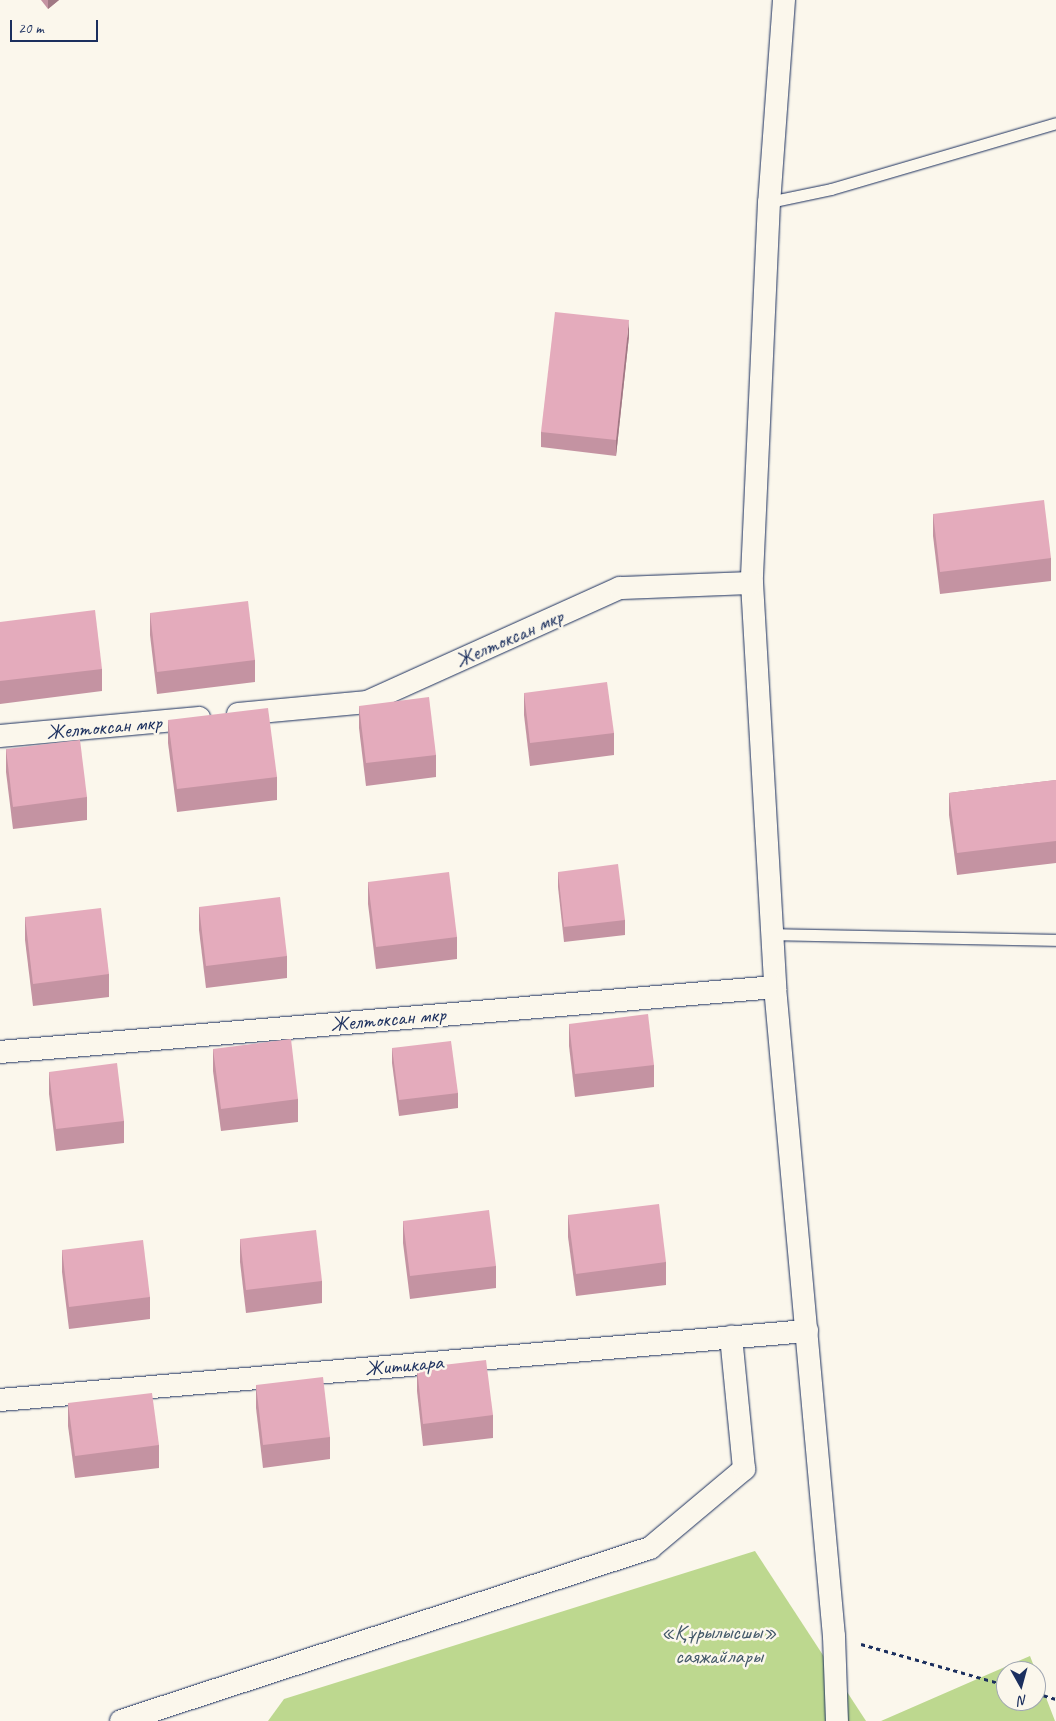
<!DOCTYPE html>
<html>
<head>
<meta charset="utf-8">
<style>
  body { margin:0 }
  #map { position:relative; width:1056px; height:1721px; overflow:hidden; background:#fbf7ec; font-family:Caveat,sans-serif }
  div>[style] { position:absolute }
  .green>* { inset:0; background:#bdd88f }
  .path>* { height:3px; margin-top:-1.5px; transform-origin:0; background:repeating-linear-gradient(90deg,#1b2f5e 0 4px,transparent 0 8px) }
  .roads { filter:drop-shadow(0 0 1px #1b2f5e) drop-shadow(0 0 1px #1b2f5e) }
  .lane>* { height:11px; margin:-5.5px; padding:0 5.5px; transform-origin:5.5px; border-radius:5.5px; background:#fbf7ec }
  .street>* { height:22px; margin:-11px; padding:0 11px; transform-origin:11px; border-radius:11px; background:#fbf7ec }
  .wall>* { inset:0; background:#c493a2 }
  .shaded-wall>* { inset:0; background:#a07884 }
  .building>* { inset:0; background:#e4abbc }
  span { translate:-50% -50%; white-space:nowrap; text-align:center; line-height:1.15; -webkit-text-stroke:5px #fbf7ec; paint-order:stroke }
  .street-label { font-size:21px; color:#1b2f5e }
  .park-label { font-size:21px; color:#44596a }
  .north { position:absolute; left:996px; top:1661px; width:50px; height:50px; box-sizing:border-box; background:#fbf7ec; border:1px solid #a1a7b3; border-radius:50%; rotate:173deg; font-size:14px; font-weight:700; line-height:20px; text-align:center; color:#1b2f5e }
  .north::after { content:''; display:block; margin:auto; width:18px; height:22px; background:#1b2f5e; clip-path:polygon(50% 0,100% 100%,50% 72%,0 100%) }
  .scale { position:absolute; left:10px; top:20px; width:88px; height:22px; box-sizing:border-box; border:2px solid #1b2f5e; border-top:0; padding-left:6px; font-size:15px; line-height:18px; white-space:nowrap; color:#1b2f5e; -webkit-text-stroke:4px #fbf7ec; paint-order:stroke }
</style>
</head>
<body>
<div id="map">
  <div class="green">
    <i style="clip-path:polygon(755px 1551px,866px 1721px,268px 1721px,284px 1699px)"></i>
    <i style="clip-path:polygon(evenodd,1030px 1656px,1055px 1721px,881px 1721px,1030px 1656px,1006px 1671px,1036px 1671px,1036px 1701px,1006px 1701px,1006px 1671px)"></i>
  </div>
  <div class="path">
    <i style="left:861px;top:1644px;width:151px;rotate:15.8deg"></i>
    <i style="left:1036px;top:1693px;width:21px;rotate:17deg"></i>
  </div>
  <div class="roads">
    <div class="lane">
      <i style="left:769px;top:202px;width:63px;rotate:-11.8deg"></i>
      <i style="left:831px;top:189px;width:234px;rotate:-16.3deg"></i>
      <i style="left:771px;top:934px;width:285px;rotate:1.2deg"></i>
    </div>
    <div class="street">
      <i style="left:784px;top:0;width:203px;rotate:94.2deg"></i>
      <i style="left:769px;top:202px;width:381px;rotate:92.6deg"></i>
      <i style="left:752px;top:583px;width:405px;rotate:86.7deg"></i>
      <i style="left:775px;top:987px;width:652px;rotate:84.81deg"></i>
      <i style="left:834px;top:1636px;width:85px;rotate:88deg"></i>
      <i style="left:238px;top:714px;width:130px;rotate:-5.3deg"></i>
      <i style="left:367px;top:702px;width:277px;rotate:-24.3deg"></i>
      <i style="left:620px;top:588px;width:132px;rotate:-2.2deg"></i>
      <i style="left:0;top:736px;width:200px;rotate:-5.2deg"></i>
      <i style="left:0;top:1052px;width:778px;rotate:-4.79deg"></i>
      <i style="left:0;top:1400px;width:810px;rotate:-4.89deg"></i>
      <i style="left:121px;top:1721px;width:557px;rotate:-18.11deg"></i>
      <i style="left:650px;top:1548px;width:123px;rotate:-40deg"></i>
      <i style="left:744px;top:1469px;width:133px;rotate:-95.6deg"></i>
    </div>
  </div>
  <div class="wall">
    <i style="clip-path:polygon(41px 0,59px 0,48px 9px)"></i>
    <i style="clip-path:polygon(629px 336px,616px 456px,541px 447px,541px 432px)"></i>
    <i style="clip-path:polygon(933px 514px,1051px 558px,1051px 581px,940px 594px,933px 536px)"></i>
    <i style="clip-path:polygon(150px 613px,255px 660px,255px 682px,157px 694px,150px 635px)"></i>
    <i style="clip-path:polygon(0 622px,102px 669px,102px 691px,0 704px)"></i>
    <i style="clip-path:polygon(524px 693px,614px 733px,614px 755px,530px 766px,524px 715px)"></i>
    <i style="clip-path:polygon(359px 706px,436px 755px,436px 777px,366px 786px,359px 728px)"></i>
    <i style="clip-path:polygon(168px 720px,277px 777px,277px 800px,177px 812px,168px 743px)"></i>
    <i style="clip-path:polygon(6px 749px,87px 797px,87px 820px,13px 829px,6px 772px)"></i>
    <i style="clip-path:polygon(1056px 780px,1056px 863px,957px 875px,949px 815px,949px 793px)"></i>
    <i style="clip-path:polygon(558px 872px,625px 920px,625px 935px,564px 942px,558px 887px)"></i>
    <i style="clip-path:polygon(368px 882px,457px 937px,457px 959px,376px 969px,368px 904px)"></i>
    <i style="clip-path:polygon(199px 907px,287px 956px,287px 978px,206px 988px,199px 930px)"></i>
    <i style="clip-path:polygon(25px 917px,109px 974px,109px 997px,33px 1006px,25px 940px)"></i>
    <i style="clip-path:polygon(569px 1024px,654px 1065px,654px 1087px,575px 1097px,569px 1046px)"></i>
    <i style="clip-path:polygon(392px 1048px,458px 1093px,458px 1108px,399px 1116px,392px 1063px)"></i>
    <i style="clip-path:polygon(213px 1049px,298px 1099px,298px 1122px,221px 1131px,213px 1071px)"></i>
    <i style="clip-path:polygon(49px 1072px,124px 1121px,124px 1143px,56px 1151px,49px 1094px)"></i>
    <i style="clip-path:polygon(568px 1215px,666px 1262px,666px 1285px,576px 1296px,568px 1237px)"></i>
    <i style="clip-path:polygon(403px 1221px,496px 1266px,496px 1288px,410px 1299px,403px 1243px)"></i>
    <i style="clip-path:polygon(240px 1239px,322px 1281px,322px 1303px,246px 1313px,240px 1262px)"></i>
    <i style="clip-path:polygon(62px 1250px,150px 1297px,150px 1319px,69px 1329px,62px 1272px)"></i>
    <i style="clip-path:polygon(417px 1368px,493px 1415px,493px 1438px,423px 1446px,417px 1391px)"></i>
    <i style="clip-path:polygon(256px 1385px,330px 1437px,330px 1459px,263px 1468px,256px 1408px)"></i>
    <i style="clip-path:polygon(68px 1403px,159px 1445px,159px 1468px,75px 1478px,68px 1426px)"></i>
  </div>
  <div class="shaded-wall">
    <i style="clip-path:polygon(48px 0,59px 0,48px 9px)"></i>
    <i style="clip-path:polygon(629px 320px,629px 336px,616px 456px,616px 440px)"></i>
  </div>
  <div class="building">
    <i style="clip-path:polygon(555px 312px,629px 320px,616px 440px,541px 432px)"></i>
    <i style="clip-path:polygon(1044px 500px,1051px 558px,940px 572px,933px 514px)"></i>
    <i style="clip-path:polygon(248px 601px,255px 660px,157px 672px,150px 613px)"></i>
    <i style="clip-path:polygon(95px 610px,102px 669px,0 681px,0 622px)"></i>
    <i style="clip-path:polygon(607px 682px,614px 733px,530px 743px,524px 693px)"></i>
    <i style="clip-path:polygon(429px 697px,436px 755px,366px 763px,359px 706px)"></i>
    <i style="clip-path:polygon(268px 708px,277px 777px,177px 789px,168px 720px)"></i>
    <i style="clip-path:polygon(80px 740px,87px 797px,13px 807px,6px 749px)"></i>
    <i style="clip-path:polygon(1056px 780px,1056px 841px,957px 853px,949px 793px)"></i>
    <i style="clip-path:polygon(618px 864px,625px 920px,564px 927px,558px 872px)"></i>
    <i style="clip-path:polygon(449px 872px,457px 937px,376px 947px,368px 882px)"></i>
    <i style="clip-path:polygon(280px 897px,287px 956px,206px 966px,199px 907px)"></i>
    <i style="clip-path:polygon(101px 908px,109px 974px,33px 984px,25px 917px)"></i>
    <i style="clip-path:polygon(648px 1014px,654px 1065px,575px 1074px,569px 1024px)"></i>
    <i style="clip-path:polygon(291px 1039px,298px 1099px,221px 1109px,213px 1049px)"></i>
    <i style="clip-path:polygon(451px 1041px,458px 1093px,399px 1100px,392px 1048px)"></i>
    <i style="clip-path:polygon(117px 1063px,124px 1121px,56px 1129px,49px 1072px)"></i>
    <i style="clip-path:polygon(659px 1204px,666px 1262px,576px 1274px,568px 1215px)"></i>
    <i style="clip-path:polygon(489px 1210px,496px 1266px,410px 1276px,403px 1221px)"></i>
    <i style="clip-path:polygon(316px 1230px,322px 1281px,246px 1290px,240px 1239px)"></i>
    <i style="clip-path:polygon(143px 1240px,150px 1297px,69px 1307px,62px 1250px)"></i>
    <i style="clip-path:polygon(486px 1360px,493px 1415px,423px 1424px,417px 1368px)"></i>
    <i style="clip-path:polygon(323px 1377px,330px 1437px,263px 1445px,256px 1385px)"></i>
    <i style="clip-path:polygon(152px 1393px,159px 1445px,75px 1456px,68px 1403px)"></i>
  </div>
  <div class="street-label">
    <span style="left:509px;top:638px;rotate:-24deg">Желтоксан мкр</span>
    <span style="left:104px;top:727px;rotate:-5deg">Желтоксан мкр</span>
    <span style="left:388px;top:1019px;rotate:-5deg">Желтоксан мкр</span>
    <span style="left:404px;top:1365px;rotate:-5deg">Житикара</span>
  </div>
  <div class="park-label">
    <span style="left:719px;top:1644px">«Құрылысшы»<br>саяжайлары</span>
  </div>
  <div class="north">N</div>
  <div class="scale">20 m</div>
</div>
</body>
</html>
